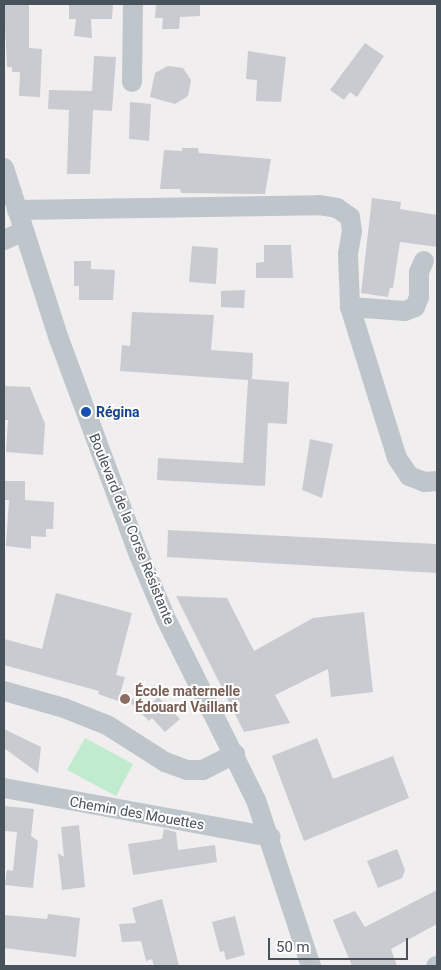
<!DOCTYPE html>
<html>
<head>
<meta charset="utf-8">
<style>
  body { margin:0 }
  #map { position:relative; width:441px; height:970px; overflow:hidden; background:#f1eeef; font-family:Roboto,sans-serif }
  div>[style] { position:absolute }
  .green>* { inset:0; background:#c0ebcf }
  .building>* { inset:0; background:#c9cbd1 }
  .minor>* { height:20px; margin:-10px; padding:0 10px; transform-origin:10px; border-radius:10px; background:#bec6cc }
  .dots>* { width:14px; height:14px; translate:-50% -50%; box-sizing:border-box; border:2px solid #fff; border-radius:50% }
  span { translate:-50% -50%; white-space:nowrap; text-align:center; line-height:1.15; -webkit-text-stroke:4px #fff; paint-order:stroke }
  .transit-label { font-size:14px; color:#164399; font-weight:700 }
  .left { translate:0 -50%; text-align:left }
  .street-label { font-size:14px; color:#48525a }
  .education-label { font-size:14px; color:#785e54; font-weight:700 }
  .frame { position:absolute; inset:0; border:5px solid #48525a; pointer-events:none }
  .scale { position:absolute; left:268px; top:938px; width:140px; height:22px; box-sizing:border-box; border:2px solid #48525a; border-top:0; padding-left:6px; font-size:15px; line-height:18px; white-space:nowrap; color:#48525a; -webkit-text-stroke:4px #fff; paint-order:stroke }
</style>
</head>
<body>
<div id="map">
  <div class="green">
    <i style="clip-path:polygon(85px 738px,133px 764px,116px 796px,67px 770px)"></i>
  </div>
  <div class="building">
    <i style="clip-path:polygon(4px 4px,29px 4px,29px 48px,42px 49px,40px 97px,19px 96px,20px 72px,12px 72px,12px 67px,7px 67px)"></i>
    <i style="clip-path:polygon(69px 4px,113px 4px,112px 19px,91px 19px,92px 38px,74px 36px,76px 19px,69px 19px)"></i>
    <i style="clip-path:polygon(156px 4px,200px 4px,200px 16px,180px 17px,179px 29px,162px 29px,163px 18px,155px 18px)"></i>
    <i style="clip-path:polygon(365px 43px,384px 56px,357px 97px,350px 92px,344px 100px,330px 90px)"></i>
    <i style="clip-path:polygon(248px 51px,286px 57px,281px 102px,256px 101px,257px 80px,246px 79px)"></i>
    <i style="clip-path:polygon(94px 56px,116px 57px,112px 111px,93px 110px,90px 174px,67px 174px,69px 110px,48px 109px,49px 90px,92px 91px)"></i>
    <i style="clip-path:polygon(168px 66px,183px 68px,191px 80px,188px 96px,175px 104px,150px 97px,155px 73px)"></i>
    <i style="clip-path:polygon(130px 102px,151px 104px,149px 141px,129px 139px)"></i>
    <i style="clip-path:polygon(182px 148px,198px 148px,199px 153px,271px 159px,265px 194px,181px 193px,180px 189px,160px 189px,164px 150px,182px 151px)"></i>
    <i style="clip-path:polygon(372px 198px,401px 202px,400px 209px,437px 215px,437px 247px,400px 242px,393px 288px,390px 288px,388px 297px,361px 293px)"></i>
    <i style="clip-path:polygon(264px 245px,291px 245px,293px 278px,256px 278px,256px 263px,264px 262px)"></i>
    <i style="clip-path:polygon(192px 246px,218px 248px,216px 284px,189px 282px)"></i>
    <i style="clip-path:polygon(74px 261px,91px 261px,91px 269px,115px 270px,113px 300px,79px 300px,79px 286px,74px 286px)"></i>
    <i style="clip-path:polygon(245px 290px,244px 308px,221px 307px,221px 291px)"></i>
    <i style="clip-path:polygon(132px 312px,214px 315px,211px 350px,253px 353px,252px 379px,289px 382px,287px 424px,268px 423px,265px 486px,157px 480px,158px 458px,243px 463px,248px 380px,120px 371px,122px 345px,130px 346px)"></i>
    <i style="clip-path:polygon(4px 386px,30px 387px,45px 424px,43px 455px,6px 452px,8px 420px,4px 420px)"></i>
    <i style="clip-path:polygon(310px 439px,333px 444px,322px 498px,302px 490px)"></i>
    <i style="clip-path:polygon(4px 481px,25px 481px,25px 500px,54px 502px,53px 529px,46px 529px,46px 537px,31px 536px,31px 549px,6px 546px,9px 500px,4px 500px)"></i>
    <i style="clip-path:polygon(168px 530px,437px 544px,437px 573px,167px 557px)"></i>
    <i style="clip-path:polygon(56px 593px,132px 613px,116px 675px,125px 677px,118px 701px,98px 694px,99px 691px,4px 665px,4px 639px,42px 649px)"></i>
    <i style="clip-path:polygon(176px 596px,227px 598px,254px 651px,313px 618px,364px 612px,373px 692px,331px 697px,328px 669px,275px 695px,290px 723px,244px 732px)"></i>
    <i style="clip-path:polygon(124px 696px,151px 704px,158px 697px,180px 719px,165px 732px,152px 718px,149px 721px)"></i>
    <i style="clip-path:polygon(4px 729px,41px 747px,38px 773px,4px 748px)"></i>
    <i style="clip-path:polygon(317px 738px,333px 779px,393px 756px,409px 798px,304px 841px,272px 756px)"></i>
    <i style="clip-path:polygon(4px 806px,34px 809px,31px 836px,38px 841px,33px 888px,5px 885px,7px 870px,13px 871px,17px 832px,4px 831px)"></i>
    <i style="clip-path:polygon(79px 825px,85px 887px,62px 890px,58px 853px,64px 857px,61px 827px)"></i>
    <i style="clip-path:polygon(164px 829px,176px 832px,178px 850px,215px 845px,217px 862px,133px 875px,128px 844px,162px 839px)"></i>
    <i style="clip-path:polygon(397px 849px,405px 870px,402px 878px,378px 888px,367px 861px)"></i>
    <i style="clip-path:polygon(437px 890px,437px 924px,391px 949px,397px 966px,352px 966px,333px 920px,355px 911px,365px 927px)"></i>
    <i style="clip-path:polygon(162px 899px,170px 930px,179px 966px,154px 966px,152px 959px,146px 961px,141px 941px,122px 942px,119px 924px,136px 923px,132px 908px)"></i>
    <i style="clip-path:polygon(48px 914px,80px 918px,76px 957px,4px 948px,4px 915px,47px 919px)"></i>
    <i style="clip-path:polygon(235px 916px,245px 955px,226px 960px,224px 951px,220px 952px,212px 922px)"></i>
  </div>
  <div class="minor">
    <i style="left:132px;top:82px;width:78px;rotate:-89.3deg"></i>
    <i style="left:4px;top:168px;width:180px;rotate:72.2deg"></i>
    <i style="left:59px;top:339px;width:230px;rotate:69.7deg"></i>
    <i style="left:139px;top:555px;width:69px;rotate:67.1deg"></i>
    <i style="left:166px;top:619px;width:202px;rotate:63.6deg"></i>
    <i style="left:256px;top:800px;width:175px;rotate:71.7deg"></i>
    <i style="left:17px;top:210px;width:302px;rotate:-0.9deg"></i>
    <i style="left:319px;top:205px;width:18px;rotate:9deg"></i>
    <i style="left:337px;top:208px;width:16px;rotate:35deg"></i>
    <i style="left:350px;top:217px;width:14px;rotate:82deg"></i>
    <i style="left:352px;top:231px;width:23px;rotate:100deg"></i>
    <i style="left:348px;top:254px;width:53px;rotate:87.8deg"></i>
    <i style="left:350px;top:307px;width:158px;rotate:72.7deg"></i>
    <i style="left:397px;top:458px;width:22px;rotate:56deg"></i>
    <i style="left:409px;top:476px;width:17px;rotate:21deg"></i>
    <i style="left:425px;top:482px;width:12px;rotate:-5deg"></i>
    <i style="left:4px;top:240px;width:22px;rotate:-24deg"></i>
    <i style="left:350px;top:307px;width:55px;rotate:4.2deg"></i>
    <i style="left:405px;top:311px;width:11px;rotate:-22deg"></i>
    <i style="left:415px;top:307px;width:11px;rotate:-68deg"></i>
    <i style="left:419px;top:297px;width:25px;rotate:-90deg"></i>
    <i style="left:419px;top:272px;width:12px;rotate:-66deg"></i>
    <i style="left:4px;top:691px;width:62px;rotate:15.8deg"></i>
    <i style="left:64px;top:708px;width:46px;rotate:21.6deg"></i>
    <i style="left:107px;top:725px;width:69px;rotate:32.5deg"></i>
    <i style="left:165px;top:762px;width:23px;rotate:20deg"></i>
    <i style="left:187px;top:770px;width:16px"></i>
    <i style="left:203px;top:770px;width:36px;rotate:-27deg"></i>
    <i style="left:4px;top:788px;width:271px;rotate:10.4deg"></i>
    <i style="left:436px;top:966px;width:1px"></i>
  </div>
  <div class="dots">
    <i style="left:86px;top:412px;background:#1a4fb4"></i>
    <i style="left:125px;top:699px;background:#8d6e63"></i>
  </div>
  <div class="transit-label">
    <span class="left" style="left:96px;top:412px">Régina</span>
  </div>
  <div class="street-label">
    <span style="left:132px;top:529px;rotate:68deg">Boulevard de la Corse Résistante</span>
    <span style="left:137px;top:813px;rotate:10deg">Chemin des Mouettes</span>
  </div>
  <div class="education-label">
    <span class="left" style="left:135px;top:699px">École maternelle<br>Édouard Vaillant</span>
  </div>
  <div class="frame"></div>
  <div class="scale">50 m</div>
</div>
</body>
</html>
